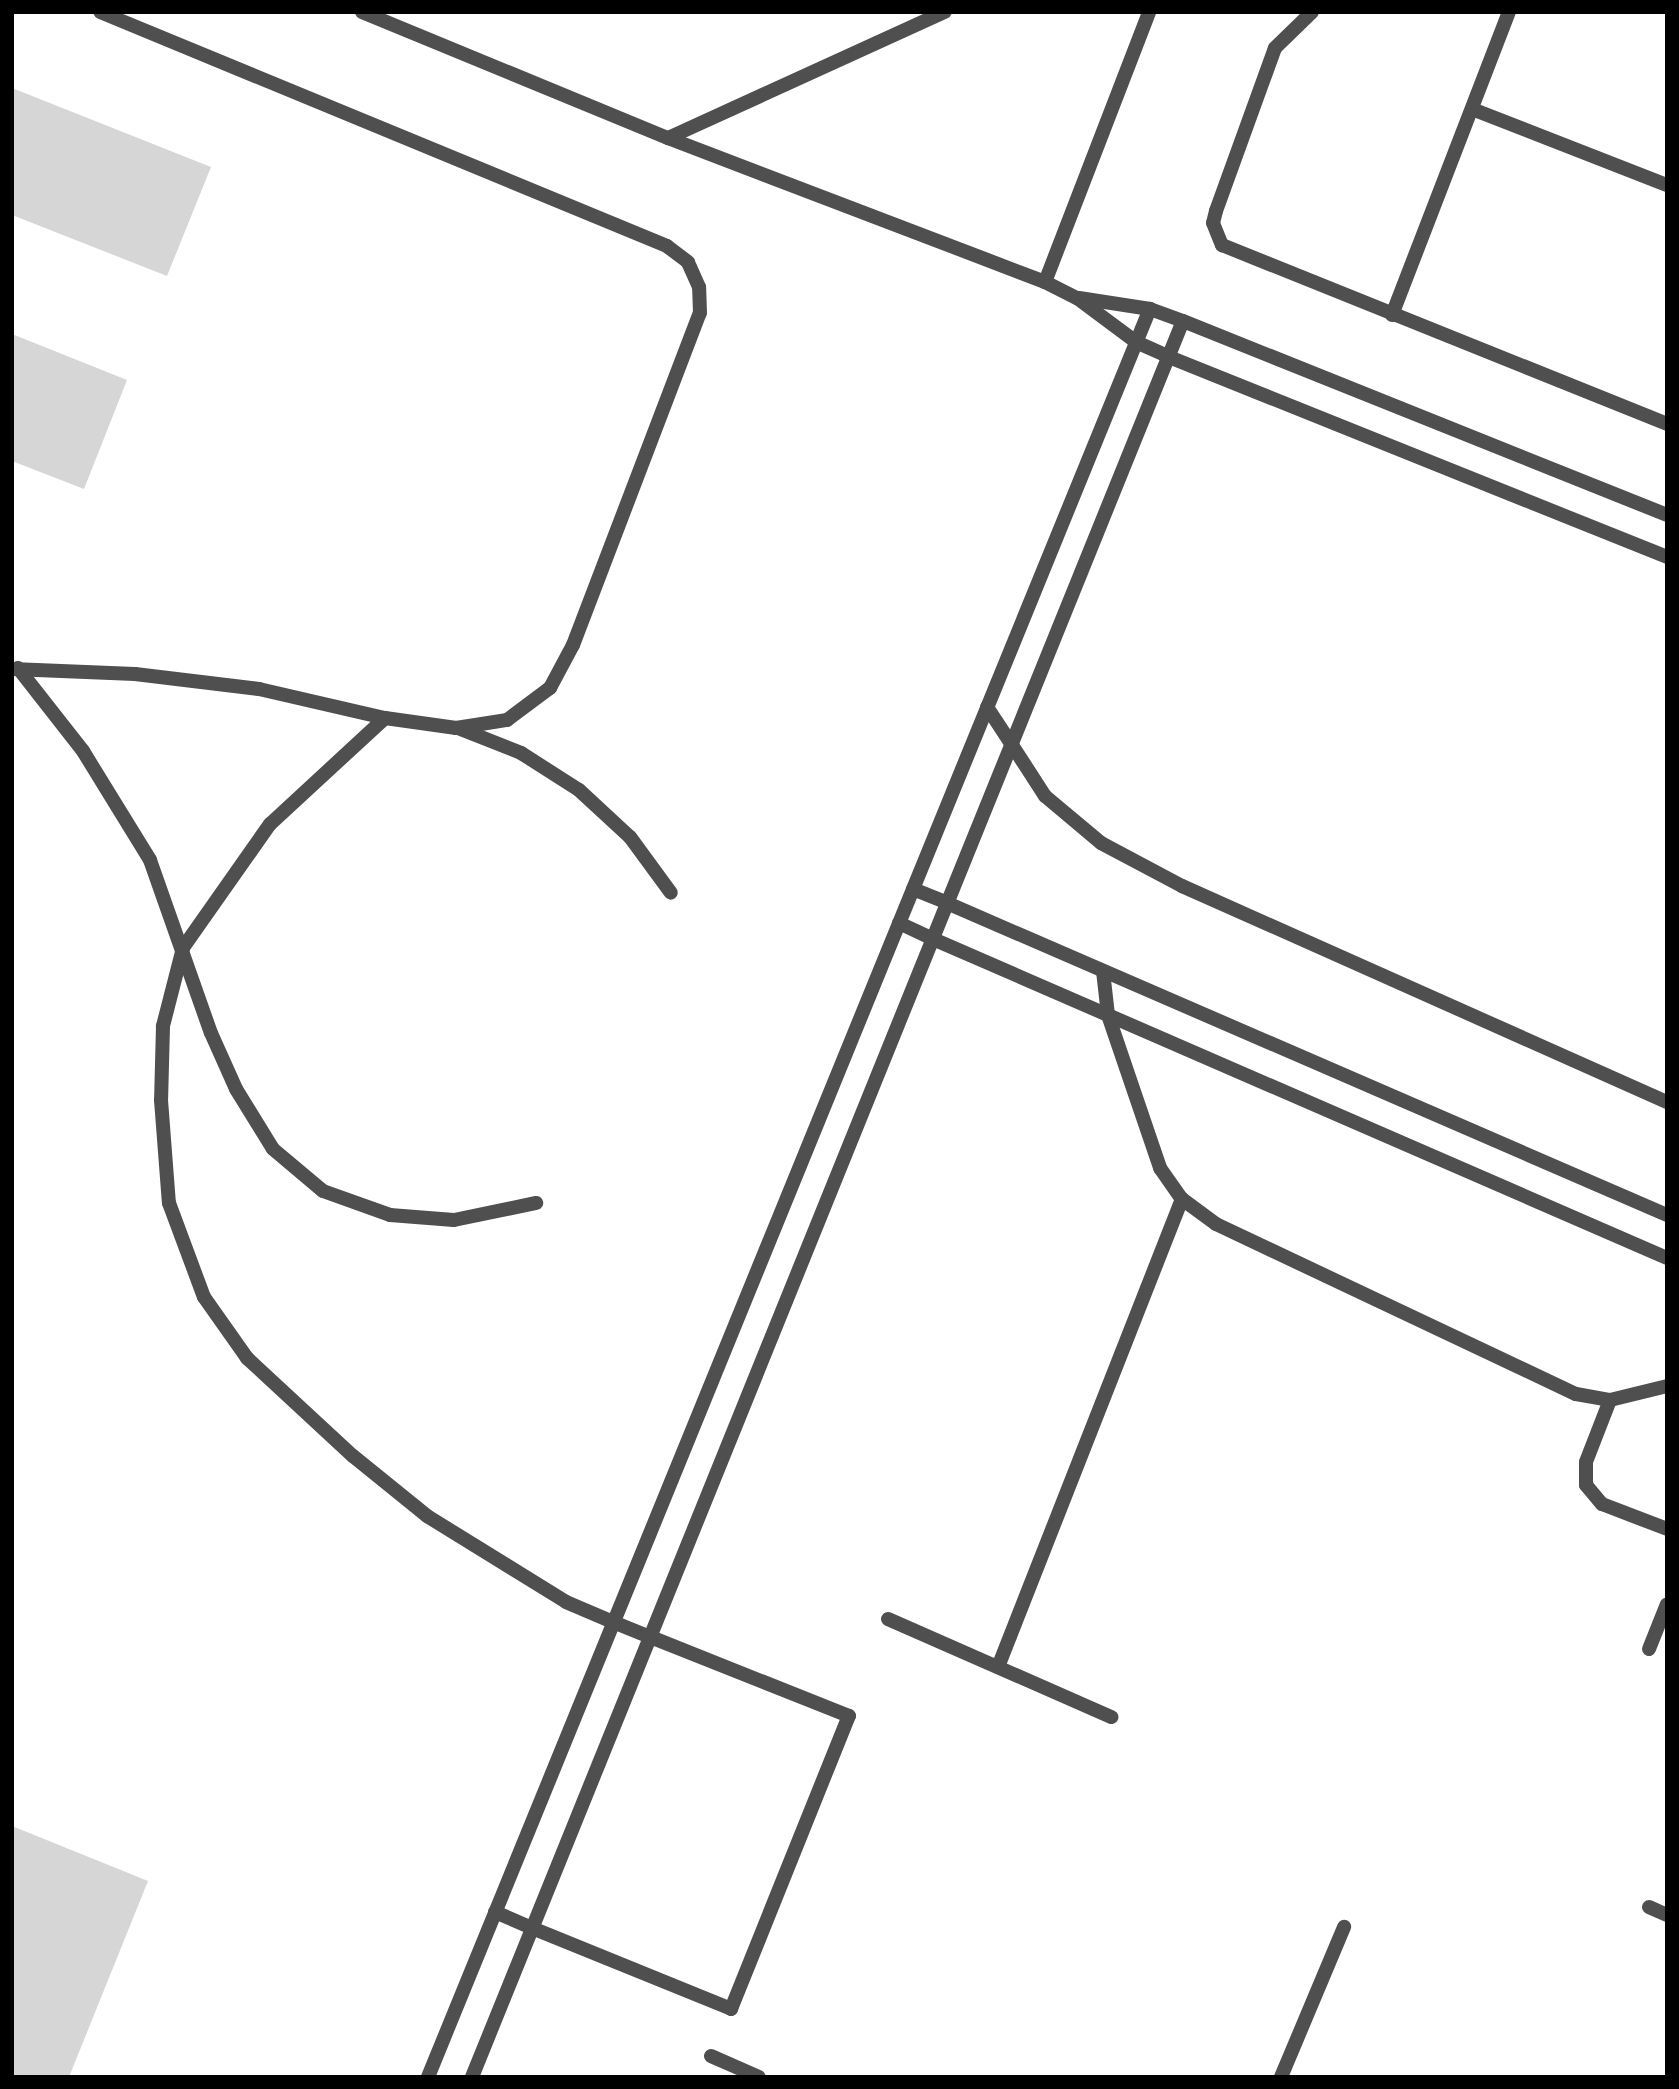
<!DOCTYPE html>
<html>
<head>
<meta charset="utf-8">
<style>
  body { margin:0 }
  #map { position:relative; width:1679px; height:2089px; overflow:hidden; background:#fff; font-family:Barlow,sans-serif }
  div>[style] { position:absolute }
  .green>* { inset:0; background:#d6d6d6 }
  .lane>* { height:14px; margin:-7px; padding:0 7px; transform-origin:7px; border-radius:7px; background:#4f4f4f }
  .street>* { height:14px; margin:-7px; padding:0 7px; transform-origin:7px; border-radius:7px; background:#4f4f4f }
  span { translate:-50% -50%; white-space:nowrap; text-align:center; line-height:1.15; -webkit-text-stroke:5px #fff; paint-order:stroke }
  .frame { position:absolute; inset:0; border:14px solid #000; pointer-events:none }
</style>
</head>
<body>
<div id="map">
  <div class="green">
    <i style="clip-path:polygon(12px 88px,211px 167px,167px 276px,12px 215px)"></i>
    <i style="clip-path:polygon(12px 334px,127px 380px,84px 489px,12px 461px)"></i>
    <i style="clip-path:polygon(12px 1826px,148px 1881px,69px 2077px,12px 2077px)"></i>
  </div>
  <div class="lane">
    <i style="left:1312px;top:12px;width:52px;rotate:135.8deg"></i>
    <i style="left:1275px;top:48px;width:173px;rotate:109.9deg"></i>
    <i style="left:1216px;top:211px;width:12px;rotate:104deg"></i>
    <i style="left:1213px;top:223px;width:24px;rotate:68deg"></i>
    <i style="left:1222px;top:245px;width:480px;rotate:21.9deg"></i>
    <i style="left:1472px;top:109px;width:209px;rotate:21.3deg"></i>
    <i style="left:1392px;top:315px;width:325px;rotate:-68.9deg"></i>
    <i style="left:18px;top:668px;width:105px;rotate:51.9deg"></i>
    <i style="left:83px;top:751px;width:128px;rotate:58.4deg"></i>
    <i style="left:150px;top:860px;width:183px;rotate:70.6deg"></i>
    <i style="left:211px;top:1033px;width:61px;rotate:65.9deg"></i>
    <i style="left:236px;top:1089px;width:70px;rotate:58.3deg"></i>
    <i style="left:273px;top:1149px;width:65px;rotate:40deg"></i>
    <i style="left:323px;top:1191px;width:71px;rotate:19.7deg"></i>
    <i style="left:390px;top:1215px;width:64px;rotate:4.5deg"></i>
    <i style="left:454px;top:1220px;width:84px;rotate:-11.7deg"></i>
    <i style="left:12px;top:669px;width:123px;rotate:2.3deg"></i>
    <i style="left:135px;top:674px;width:125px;rotate:6.9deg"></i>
    <i style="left:259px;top:689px;width:129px;rotate:13deg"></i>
    <i style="left:385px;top:718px;width:72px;rotate:8deg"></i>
    <i style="left:456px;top:728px;width:52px;rotate:-8.9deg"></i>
    <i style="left:507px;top:720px;width:54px;rotate:-36.7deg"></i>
    <i style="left:550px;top:688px;width:49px;rotate:-61.9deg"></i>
    <i style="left:573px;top:645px;width:355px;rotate:-69.1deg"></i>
    <i style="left:700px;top:313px;width:26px;rotate:-92deg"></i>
    <i style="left:699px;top:287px;width:27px;rotate:-114deg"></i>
    <i style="left:688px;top:262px;width:26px;rotate:-143deg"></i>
    <i style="left:667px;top:246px;width:613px;rotate:-157.57deg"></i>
    <i style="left:385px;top:718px;width:156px;rotate:137.3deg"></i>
    <i style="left:270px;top:824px;width:151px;rotate:125.1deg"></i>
    <i style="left:183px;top:948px;width:81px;rotate:104.4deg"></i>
    <i style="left:163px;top:1026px;width:74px;rotate:91.5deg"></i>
    <i style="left:161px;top:1100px;width:103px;rotate:85.6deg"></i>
    <i style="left:169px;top:1203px;width:100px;rotate:69.6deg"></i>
    <i style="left:204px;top:1297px;width:75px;rotate:54.8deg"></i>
    <i style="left:247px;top:1358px;width:144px;rotate:42.8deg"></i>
    <i style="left:353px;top:1456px;width:95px;rotate:39deg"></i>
    <i style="left:427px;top:1516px;width:163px;rotate:31.7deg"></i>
    <i style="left:566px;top:1602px;width:51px;rotate:23.1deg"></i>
    <i style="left:458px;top:728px;width:68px;rotate:21.6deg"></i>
    <i style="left:521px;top:753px;width:69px;rotate:32.5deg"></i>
    <i style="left:579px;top:790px;width:69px;rotate:42.7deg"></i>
    <i style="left:630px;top:837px;width:69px;rotate:53.8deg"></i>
    <i style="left:1012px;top:745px;width:61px;rotate:57.1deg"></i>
    <i style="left:1045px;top:796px;width:73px;rotate:40deg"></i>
    <i style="left:1101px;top:843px;width:92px;rotate:28deg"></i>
    <i style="left:1182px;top:886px;width:531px;rotate:24.01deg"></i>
    <i style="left:947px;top:903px;width:785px;rotate:23.43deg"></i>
    <i style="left:933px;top:939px;width:800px;rotate:23.49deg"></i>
    <i style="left:1103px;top:971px;width:44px;rotate:83.5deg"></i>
    <i style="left:1108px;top:1015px;width:162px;rotate:71.2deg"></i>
    <i style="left:1160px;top:1168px;width:38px;rotate:55deg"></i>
    <i style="left:1182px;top:1199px;width:42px;rotate:36.3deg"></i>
    <i style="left:1216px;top:1224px;width:398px;rotate:25.3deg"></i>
    <i style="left:1576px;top:1394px;width:35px;rotate:10deg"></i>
    <i style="left:1610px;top:1400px;width:59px;rotate:-13.8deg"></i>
    <i style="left:1610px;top:1400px;width:66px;rotate:111.2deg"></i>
    <i style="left:1586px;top:1462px;width:23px;rotate:90deg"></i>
    <i style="left:1586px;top:1485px;width:25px;rotate:50deg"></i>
    <i style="left:1602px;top:1504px;width:70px;rotate:21deg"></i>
    <i style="left:888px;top:1619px;width:244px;rotate:23.7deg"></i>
    <i style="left:1649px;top:1649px;width:48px;rotate:-68.2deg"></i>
    <i style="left:998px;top:1667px;width:503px;rotate:-68.54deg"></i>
    <i style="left:1649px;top:1907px;width:20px;rotate:24deg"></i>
    <i style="left:532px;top:1928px;width:215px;rotate:22.1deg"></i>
    <i style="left:731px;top:2009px;width:316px;rotate:-68.1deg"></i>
    <i style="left:849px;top:1716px;width:214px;rotate:-158.3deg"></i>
    <i style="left:711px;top:2056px;width:52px;rotate:23.6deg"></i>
    <i style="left:1281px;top:2077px;width:163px;rotate:-67.2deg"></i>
  </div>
  <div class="street">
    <i style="left:362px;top:12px;width:331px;rotate:22.4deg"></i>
    <i style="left:668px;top:138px;width:404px;rotate:20.9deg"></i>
    <i style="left:1045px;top:282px;width:36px;rotate:27deg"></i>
    <i style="left:1077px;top:298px;width:74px;rotate:36.7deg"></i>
    <i style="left:1136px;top:342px;width:36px;rotate:24deg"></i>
    <i style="left:1169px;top:357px;width:537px;rotate:21.88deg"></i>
    <i style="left:668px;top:138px;width:304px;rotate:-24.5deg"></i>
    <i style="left:1045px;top:282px;width:289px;rotate:-68.9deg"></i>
    <i style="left:1079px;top:298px;width:72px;rotate:8.8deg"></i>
    <i style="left:1150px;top:309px;width:35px;rotate:20deg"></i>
    <i style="left:1183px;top:321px;width:521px;rotate:21.84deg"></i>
    <i style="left:987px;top:707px;width:45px;rotate:56.7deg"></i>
    <i style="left:913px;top:889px;width:37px;rotate:22deg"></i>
    <i style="left:899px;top:923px;width:38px;rotate:25deg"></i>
    <i style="left:613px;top:1622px;width:40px;rotate:22deg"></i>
    <i style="left:495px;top:1912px;width:40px;rotate:23.4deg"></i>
    <i style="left:428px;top:2077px;width:1910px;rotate:-67.79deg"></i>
    <i style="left:472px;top:2077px;width:1894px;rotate:-67.96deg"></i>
  </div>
  <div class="frame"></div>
</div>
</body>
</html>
